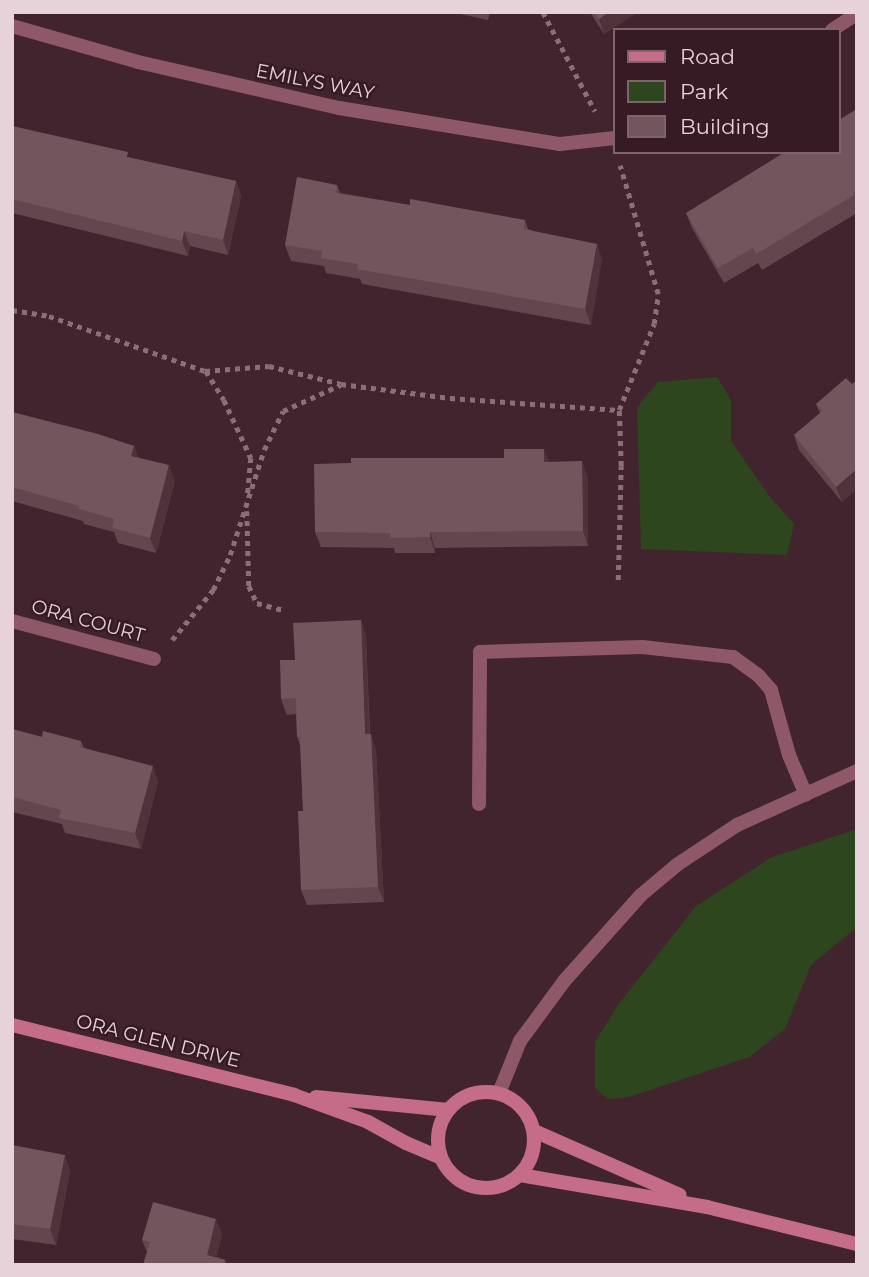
<!DOCTYPE html>
<html>
<head>
<meta charset="utf-8">
<style>
  body { margin:0 }
  #map { position:relative; width:869px; height:1277px; overflow:hidden; background:#42242e; font-family:Montserrat,sans-serif }
  div>[style] { position:absolute }
  .green>* { inset:0; background:#2e461e }
  .path>* { height:4.5px; margin-top:-2.25px; transform-origin:0; background:repeating-linear-gradient(90deg,#897078 0 5px,transparent 0 10px) }
  .street>* { height:14px; margin:-7px; padding:0 7px; transform-origin:7px; border-radius:7px; background:#8f5869 }
  .secondary>* { height:14px; margin:-7px; padding:0 7px; transform-origin:7px; border-radius:7px; background:#c56c89 }
  .secondary>.ring { margin:-7px; padding:0; box-sizing:content-box; background:none; border:14px solid #c56c89; border-radius:50% }
  .wall>* { inset:0; background:#64464e }
  .shaded-wall>* { inset:0; background:#50323b }
  .building>* { inset:0; background:#72555d }
  span { translate:-50% -50%; white-space:nowrap; text-align:center; line-height:1.15; -webkit-text-stroke:5px #371b24; paint-order:stroke }
  .street-label { font-size:19px; color:#e6d2d8 }
  .frame { position:absolute; inset:0; border:14px solid #e6d2d8; pointer-events:none }
  .legend { position:absolute; left:613px; top:28px; width:228px; height:126px; box-sizing:border-box; background:#371b24; border:2px solid #7d646c; margin:0; padding:9px 12px; list-style:none; font-size:21px; color:#e6d2d8 }
  .legend li { display:flex; align-items:center; gap:14px; height:35px }
  .legend b { width:35px; border:2px solid #7d646c }
</style>
</head>
<body>
<div id="map">
  <div class="green">
    <i style="clip-path:polygon(717px 377px,731px 400px,731px 441px,770px 497px,794px 524px,787px 555px,641px 549px,637px 407px,658px 382px)"></i>
    <i style="clip-path:polygon(857px 829px,857px 927px,811px 965px,785px 1029px,749px 1057px,629px 1097px,608px 1099px,595px 1088px,595px 1042px,618px 1005px,696px 906px,772px 857px)"></i>
  </div>
  <div class="path">
    <i style="left:543px;top:12px;width:112px;rotate:62.3deg"></i>
    <i style="left:12px;top:310px;width:37px;rotate:9deg"></i>
    <i style="left:49px;top:316px;width:165px;rotate:19.4deg"></i>
    <i style="left:205px;top:371px;width:64px;rotate:-4.5deg"></i>
    <i style="left:269px;top:366px;width:74px;rotate:14deg"></i>
    <i style="left:341px;top:384px;width:110px;rotate:7.3deg"></i>
    <i style="left:450px;top:398px;width:169px;rotate:4.1deg"></i>
    <i style="left:206px;top:371px;width:34px;rotate:58deg"></i>
    <i style="left:224px;top:400px;width:64px;rotate:65deg"></i>
    <i style="left:251px;top:458px;width:37px;rotate:95deg"></i>
    <i style="left:247px;top:511px;width:75px;rotate:88.5deg"></i>
    <i style="left:249px;top:586px;width:19px;rotate:65deg"></i>
    <i style="left:257px;top:603px;width:27px;rotate:15deg"></i>
    <i style="left:618px;top:580px;width:114px;rotate:-88.5deg"></i>
    <i style="left:621px;top:466px;width:56px;rotate:-92deg"></i>
    <i style="left:619px;top:410px;width:93px;rotate:-67.9deg"></i>
    <i style="left:654px;top:324px;width:30px;rotate:-82deg"></i>
    <i style="left:658px;top:294px;width:134px;rotate:-106.5deg"></i>
    <i style="left:172px;top:640px;width:65px;rotate:-50.6deg"></i>
    <i style="left:213px;top:590px;width:39px;rotate:-64deg"></i>
    <i style="left:230px;top:555px;width:110px;rotate:-72.1deg"></i>
    <i style="left:264px;top:450px;width:43px;rotate:-64deg"></i>
    <i style="left:283px;top:411px;width:63px;rotate:-24.5deg"></i>
  </div>
  <div class="street">
    <i style="left:12px;top:26px;width:131px;rotate:15.9deg"></i>
    <i style="left:138px;top:62px;width:206px;rotate:12.9deg"></i>
    <i style="left:339px;top:108px;width:224px;rotate:9.3deg"></i>
    <i style="left:560px;top:144px;width:55px;rotate:-6.2deg"></i>
    <i style="left:832px;top:30px;width:30px;rotate:-33deg"></i>
    <i style="left:12px;top:621px;width:147px;rotate:15deg"></i>
    <i style="left:479px;top:804px;width:152px;rotate:-89.6deg"></i>
    <i style="left:480px;top:652px;width:162px;rotate:-1.8deg"></i>
    <i style="left:642px;top:647px;width:92px;rotate:6.3deg"></i>
    <i style="left:733px;top:657px;width:31px;rotate:36deg"></i>
    <i style="left:758px;top:675px;width:20px;rotate:49deg"></i>
    <i style="left:771px;top:690px;width:67px;rotate:74.5deg"></i>
    <i style="left:789px;top:755px;width:43px;rotate:67deg"></i>
    <i style="left:499px;top:1093px;width:56px;rotate:-68deg"></i>
    <i style="left:520px;top:1041px;width:76px;rotate:-53.6deg"></i>
    <i style="left:565px;top:980px;width:114px;rotate:-48.2deg"></i>
    <i style="left:641px;top:895px;width:48px;rotate:-40deg"></i>
    <i style="left:678px;top:864px;width:71px;rotate:-33.5deg"></i>
    <i style="left:737px;top:825px;width:132px;rotate:-24.2deg"></i>
  </div>
  <div class="secondary">
    <i style="left:12px;top:1025px;width:291px;rotate:13.9deg"></i>
    <i style="left:294px;top:1095px;width:79px;rotate:20deg"></i>
    <i style="left:368px;top:1122px;width:43px;rotate:28.9deg"></i>
    <i style="left:406px;top:1143px;width:38px;rotate:23deg"></i>
    <i class="ring" style="left:438px;top:1092px;width:82px;height:82px"></i>
    <i style="left:316px;top:1097px;width:133px;rotate:5.6deg"></i>
    <i style="left:534px;top:1131px;width:159px;rotate:23.7deg"></i>
    <i style="left:520px;top:1175px;width:190px;rotate:9.7deg"></i>
    <i style="left:707px;top:1207px;width:154px;rotate:13.9deg"></i>
  </div>
  <div class="wall">
    <i style="clip-path:polygon(451px 12px,490px 12px,488px 20px)"></i>
    <i style="clip-path:polygon(590px 12px,638px 12px,604px 34px)"></i>
    <i style="clip-path:polygon(857px 109px,857px 213px,762px 270px,758px 263px,724px 283px,692px 228px,686px 213px)"></i>
    <i style="clip-path:polygon(12px 126px,131px 158px,236px 181px,241px 196px,228px 255px,190px 246px,188px 256px,12px 213px)"></i>
    <i style="clip-path:polygon(337px 185px,340px 193px,410px 205px,525px 220px,528px 229px,602px 259px,591px 325px,362px 284px,360px 279px,326px 273px,324px 266px,291px 261px,285px 245px)"></i>
    <i style="clip-path:polygon(852px 384px,842px 502px,799px 450px,794px 435px,820px 414px,816px 404px)"></i>
    <i style="clip-path:polygon(12px 412px,134px 446px,138px 457px,175px 481px,156px 553px,118px 543px,114px 532px,84px 524px,83px 521px,12px 501px)"></i>
    <i style="clip-path:polygon(549px 462px,588px 477px,588px 546px,435px 548px,435px 553px,395px 553px,394px 548px,321px 547px,315px 532px)"></i>
    <i style="clip-path:polygon(361px 620px,366px 636px,370px 734px,376px 750px,384px 902px,307px 905px,301px 890px,303px 811px,300px 745px,297px 737px,296px 714px,287px 715px,281px 699px,295px 660px)"></i>
    <i style="clip-path:polygon(12px 729px,42px 737px,81px 741px,84px 748px,158px 781px,141px 849px,65px 833px,62px 824px,12px 812px)"></i>
    <i style="clip-path:polygon(12px 1145px,70px 1171px,56px 1245px,12px 1239px)"></i>
    <i style="clip-path:polygon(222px 1234px,216px 1257px,225px 1260px,227px 1265px,143px 1265px,147px 1252px,142px 1240px)"></i>
  </div>
  <div class="shaded-wall">
    <i style="clip-path:polygon(609px 12px,638px 12px,604px 34px,599px 19px)"></i>
    <i style="clip-path:polygon(236px 181px,241px 196px,228px 255px,223px 240px)"></i>
    <i style="clip-path:polygon(184px 231px,190px 246px,188px 256px,182px 241px)"></i>
    <i style="clip-path:polygon(597px 244px,602px 259px,591px 325px,585px 309px)"></i>
    <i style="clip-path:polygon(134px 446px,140px 461px,131px 456px)"></i>
    <i style="clip-path:polygon(544px 449px,550px 464px,544px 462px)"></i>
    <i style="clip-path:polygon(582px 461px,588px 477px,588px 546px,583px 531px)"></i>
    <i style="clip-path:polygon(169px 465px,175px 481px,156px 553px,150px 538px)"></i>
    <i style="clip-path:polygon(857px 469px,857px 490px,842px 502px,836px 487px)"></i>
    <i style="clip-path:polygon(430px 532px,435px 548px,435px 553px,430px 537px)"></i>
    <i style="clip-path:polygon(361px 620px,366px 636px,370px 750px,365px 734px)"></i>
    <i style="clip-path:polygon(371px 734px,376px 750px,384px 902px,378px 887px)"></i>
    <i style="clip-path:polygon(153px 766px,158px 781px,141px 849px,135px 833px)"></i>
    <i style="clip-path:polygon(65px 1155px,70px 1171px,56px 1245px,50px 1229px)"></i>
    <i style="clip-path:polygon(216px 1219px,222px 1234px,214px 1265px,207px 1255px)"></i>
  </div>
  <div class="building">
    <i style="clip-path:polygon(594px 12px,609px 12px,599px 19px)"></i>
    <i style="clip-path:polygon(857px 109px,857px 190px,853px 192px,854px 195px,756px 254px,753px 248px,718px 268px,686px 213px,785px 152px,839px 152px,839px 120px)"></i>
    <i style="clip-path:polygon(12px 126px,128px 152px,127px 157px,236px 181px,223px 240px,184px 231px,182px 241px,12px 199px)"></i>
    <i style="clip-path:polygon(297px 177px,337px 185px,336px 193px,410px 205px,410px 199px,525px 220px,524px 229px,597px 244px,585px 309px,357px 269px,358px 264px,321px 258px,322px 251px,285px 245px)"></i>
    <i style="clip-path:polygon(846px 378px,852px 384px,857px 380px,857px 469px,836px 487px,794px 435px,822px 411px,816px 404px)"></i>
    <i style="clip-path:polygon(12px 412px,98px 434px,134px 446px,131px 456px,169px 465px,150px 538px,112px 528px,114px 519px,79px 509px,79px 506px,12px 487px)"></i>
    <i style="clip-path:polygon(504px 449px,544px 449px,544px 462px,582px 461px,583px 531px,430px 532px,430px 537px,390px 538px,390px 533px,315px 532px,314px 464px,351px 463px,351px 458px,504px 458px)"></i>
    <i style="clip-path:polygon(361px 620px,365px 734px,371px 734px,378px 887px,301px 890px,298px 811px,303px 811px,300px 737px,297px 737px,296px 698px,281px 699px,280px 660px,295px 660px,293px 623px)"></i>
    <i style="clip-path:polygon(12px 729px,42px 737px,43px 731px,81px 741px,80px 747px,153px 766px,135px 833px,59px 818px,61px 810px,12px 797px)"></i>
    <i style="clip-path:polygon(12px 1145px,65px 1155px,50px 1229px,12px 1224px)"></i>
    <i style="clip-path:polygon(153px 1202px,216px 1219px,207px 1255px,225px 1260px,224px 1265px,143px 1265px,150px 1242px,142px 1240px)"></i>
  </div>
  <div class="street-label">
    <span style="left:315px;top:82px;rotate:11deg">EMILYS WAY</span>
    <span style="left:88px;top:621px;rotate:15deg">ORA COURT</span>
    <span style="left:158px;top:1041px;rotate:14deg">ORA GLEN DRIVE</span>
  </div>
  <div class="frame"></div>
  <ul class="legend">
  <li><b style="height:9px;background:#c56c89"></b>Road</li>
  <li><b style="height:19px;background:#2e461e"></b>Park</li>
  <li><b style="height:19px;background:#72555d"></b>Building</li>
  </ul>
</div>
</body>
</html>
